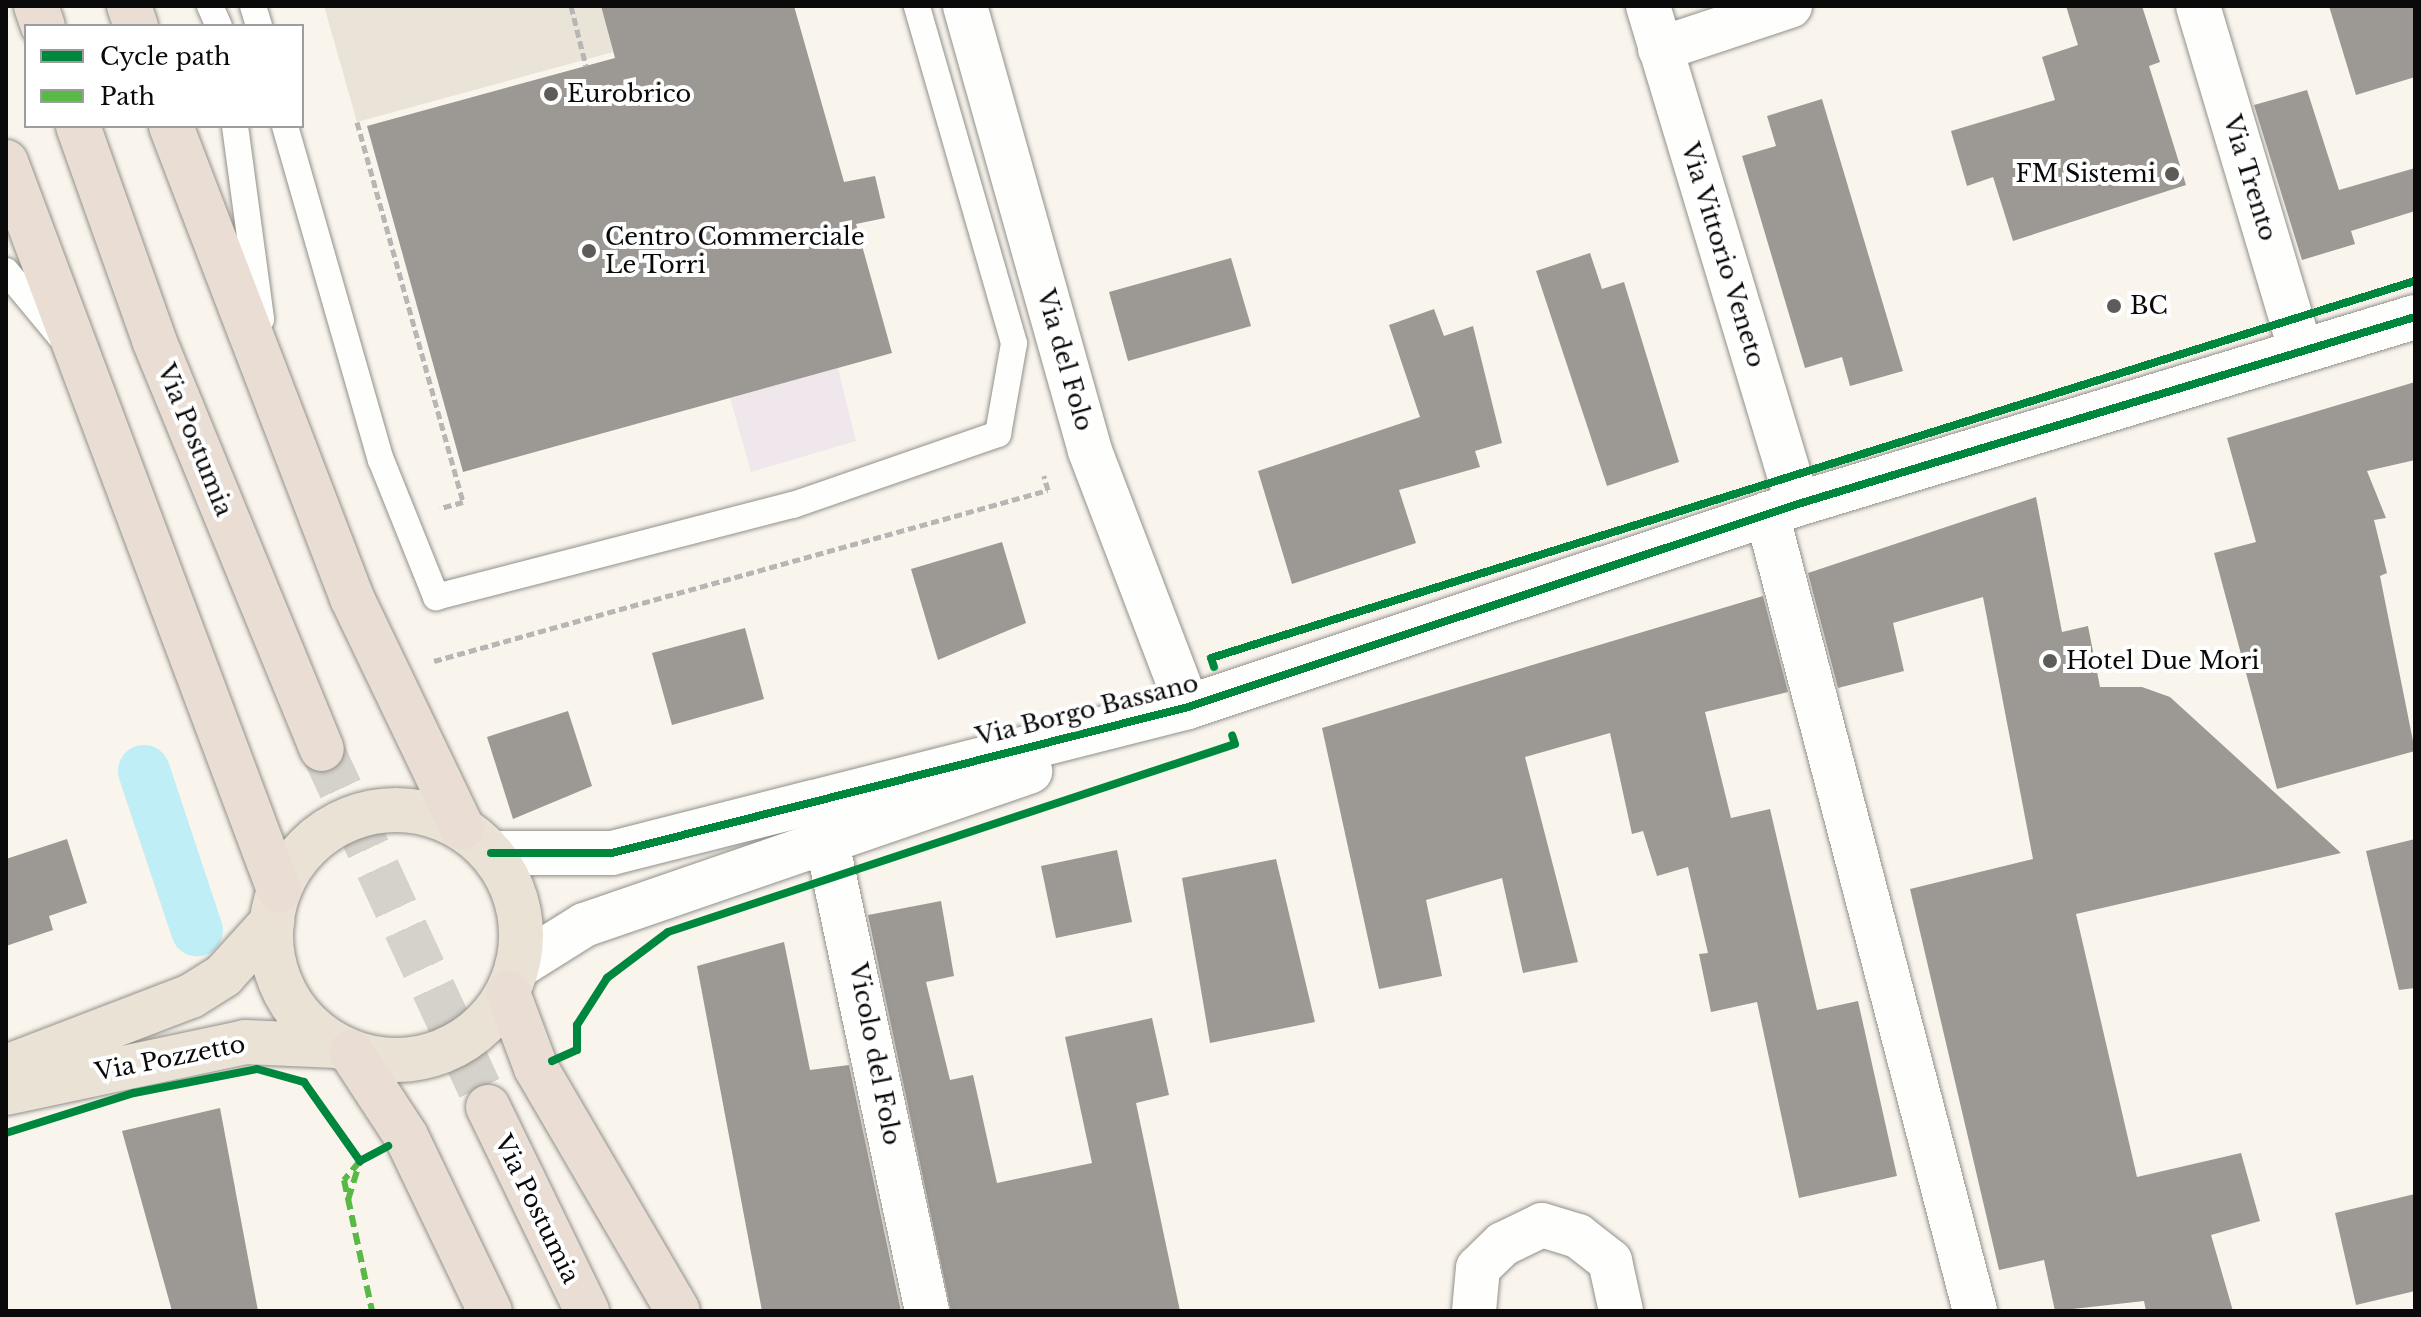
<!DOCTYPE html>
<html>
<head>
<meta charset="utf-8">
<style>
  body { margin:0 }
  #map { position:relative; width:2421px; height:1317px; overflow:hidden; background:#f9f5ed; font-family:"Libre Baskerville",serif }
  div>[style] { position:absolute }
  .industrial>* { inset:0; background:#efe7eb }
  .plaza>* { inset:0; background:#eae3d8 }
  .canal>* { height:52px; margin:-26px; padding:0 26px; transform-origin:26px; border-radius:26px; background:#bfeef7 }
  .building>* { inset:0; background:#9c9893 }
  .trunk-tunnel>* { height:44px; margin-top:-22px; transform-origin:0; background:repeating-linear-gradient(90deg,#d5d2cb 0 44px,transparent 0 66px) }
  .path>* { height:5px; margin-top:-2.5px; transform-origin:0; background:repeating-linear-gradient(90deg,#b7b6b5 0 8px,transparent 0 12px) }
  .roads { filter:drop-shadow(0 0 2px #92908c) drop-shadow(0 0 2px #92908c) }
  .service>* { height:26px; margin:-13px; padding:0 13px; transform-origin:13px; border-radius:13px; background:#fefefc }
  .minor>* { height:44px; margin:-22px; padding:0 22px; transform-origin:22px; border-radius:22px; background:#fefefc }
  .tertiary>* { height:44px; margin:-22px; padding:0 22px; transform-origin:22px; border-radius:22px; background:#fefefc }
  .primary>* { height:44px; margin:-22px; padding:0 22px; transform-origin:22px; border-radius:22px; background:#ebe2d6 }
  .primary>.ring { margin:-22px; padding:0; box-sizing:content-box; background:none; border:44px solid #ebe2d6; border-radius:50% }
  .trunk>* { height:44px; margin:-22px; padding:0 22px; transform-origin:22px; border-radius:22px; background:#eaded4 }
  .quiet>* { height:6px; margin-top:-3px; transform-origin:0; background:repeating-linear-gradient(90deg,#58b947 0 12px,transparent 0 18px) }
  .cycleway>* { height:8px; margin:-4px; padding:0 4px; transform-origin:4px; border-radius:4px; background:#00873e }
  .dots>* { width:22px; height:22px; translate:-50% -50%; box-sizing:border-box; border:4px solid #fff; border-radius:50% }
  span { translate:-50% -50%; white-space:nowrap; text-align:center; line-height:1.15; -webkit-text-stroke:8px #fff; paint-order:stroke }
  .poi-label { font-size:24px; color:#0a0a0a }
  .left { translate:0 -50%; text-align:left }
  .right { translate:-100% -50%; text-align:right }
  .street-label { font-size:24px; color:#0a0a0a }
  .frame { position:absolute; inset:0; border:8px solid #0a0a0a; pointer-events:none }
  .legend { position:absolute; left:24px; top:24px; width:280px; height:104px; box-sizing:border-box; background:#fff; border:2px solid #9d9d9d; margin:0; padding:10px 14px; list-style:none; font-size:24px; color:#0a0a0a }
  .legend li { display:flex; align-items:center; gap:16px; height:40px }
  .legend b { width:40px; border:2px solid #9d9d9d }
</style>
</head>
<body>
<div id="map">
  <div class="industrial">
    <i style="clip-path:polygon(838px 368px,856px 441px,751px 472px,730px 398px)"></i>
  </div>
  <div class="plaza">
    <i style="clip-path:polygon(324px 6px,601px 6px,613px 52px,357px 122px)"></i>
  </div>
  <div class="canal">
    <i style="left:144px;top:771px;width:168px;rotate:71.6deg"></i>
  </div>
  <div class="building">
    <i style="clip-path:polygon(601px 6px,794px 6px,844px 182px,875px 176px,885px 218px,856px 224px,892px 353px,463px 472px,367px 126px,615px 58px)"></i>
    <i style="clip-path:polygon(2066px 6px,2142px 6px,2160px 62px,2149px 66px,2186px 185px,2013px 241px,1993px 177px,1967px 186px,1951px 131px,2055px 100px,2042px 57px,2078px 45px)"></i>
    <i style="clip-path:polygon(2329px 6px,2415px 6px,2415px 77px,2356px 95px)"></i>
    <i style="clip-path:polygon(2307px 90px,2339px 190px,2415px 168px,2415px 211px,2351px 231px,2355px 244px,2302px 260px,2254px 105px)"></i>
    <i style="clip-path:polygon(1822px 99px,1903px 371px,1850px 386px,1842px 357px,1805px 368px,1742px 156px,1776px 146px,1767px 116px)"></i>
    <i style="clip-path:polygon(1590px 253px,1602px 289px,1624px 282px,1679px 462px,1607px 486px,1536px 271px)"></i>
    <i style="clip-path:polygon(1231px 258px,1251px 326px,1128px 361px,1109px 292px)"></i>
    <i style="clip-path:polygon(1434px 309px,1444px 336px,1473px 326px,1502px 443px,1475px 451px,1480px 467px,1399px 490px,1416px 543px,1292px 584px,1258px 471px,1420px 417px,1389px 325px)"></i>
    <i style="clip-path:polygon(2415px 382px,2415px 460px,2367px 471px,2386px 518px,2374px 520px,2387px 573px,2380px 576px,2415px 751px,2277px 789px,2214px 553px,2256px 542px,2227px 438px)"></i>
    <i style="clip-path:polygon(2036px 497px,2062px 632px,2088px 626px,2100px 687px,2142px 687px,2170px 697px,2341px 853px,2076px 914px,2137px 1177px,2241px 1153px,2260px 1221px,2211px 1235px,2233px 1311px,2146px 1311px,2144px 1301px,2055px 1311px,2044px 1260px,1999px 1270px,1910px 889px,2033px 859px,1983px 597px,1893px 623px,1904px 671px,1838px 688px,1808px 573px)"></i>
    <i style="clip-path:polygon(1002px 542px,1026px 623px,938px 660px,911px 569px)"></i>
    <i style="clip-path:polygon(1763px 596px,1788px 692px,1705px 712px,1731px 818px,1770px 809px,1817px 1010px,1858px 1001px,1897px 1176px,1799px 1198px,1757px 1002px,1711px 1012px,1699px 954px,1708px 953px,1688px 867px,1657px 876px,1643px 831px,1632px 834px,1610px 733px,1525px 757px,1578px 962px,1523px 973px,1502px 878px,1426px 900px,1442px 976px,1379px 989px,1322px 728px)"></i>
    <i style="clip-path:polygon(745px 628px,764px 699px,672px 725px,652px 653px)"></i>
    <i style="clip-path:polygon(568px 711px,592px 786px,513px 819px,487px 737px)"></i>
    <i style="clip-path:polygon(67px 839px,87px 903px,49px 916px,53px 930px,6px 946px,6px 859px)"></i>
    <i style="clip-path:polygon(2415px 839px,2415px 988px,2399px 990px,2366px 851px)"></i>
    <i style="clip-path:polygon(1117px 850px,1132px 922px,1056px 938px,1041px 866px)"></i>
    <i style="clip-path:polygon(1276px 859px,1315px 1022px,1210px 1043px,1182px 878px)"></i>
    <i style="clip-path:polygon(941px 901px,954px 976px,926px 982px,950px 1080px,973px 1075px,997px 1183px,1092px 1163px,1065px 1037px,1152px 1018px,1169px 1095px,1136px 1103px,1180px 1311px,951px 1311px,868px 915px)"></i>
    <i style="clip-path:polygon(784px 942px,810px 1070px,849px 1065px,901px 1311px,762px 1311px,697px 966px)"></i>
    <i style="clip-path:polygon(220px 1108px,258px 1311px,172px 1311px,122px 1131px)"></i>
    <i style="clip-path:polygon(2415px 1194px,2415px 1291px,2356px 1305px,2335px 1213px)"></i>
  </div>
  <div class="trunk-tunnel">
    <i style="left:322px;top:749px;width:395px;rotate:65.1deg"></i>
  </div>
  <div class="path">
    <i style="left:571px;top:6px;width:62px;rotate:76deg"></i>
    <i style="left:357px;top:122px;width:395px;rotate:74.4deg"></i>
    <i style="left:463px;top:502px;width:24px;rotate:165deg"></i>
    <i style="left:434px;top:661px;width:637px;rotate:-15.56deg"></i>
    <i style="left:1048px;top:490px;width:15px;rotate:-106deg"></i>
  </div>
  <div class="roads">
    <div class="service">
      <i style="left:210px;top:6px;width:22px;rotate:66deg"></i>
      <i style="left:253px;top:6px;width:21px;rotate:73deg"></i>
      <i style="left:235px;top:126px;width:195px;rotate:82.3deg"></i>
      <i style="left:285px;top:126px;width:348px;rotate:74deg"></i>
      <i style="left:381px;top:460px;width:148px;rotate:68.1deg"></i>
      <i style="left:436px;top:597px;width:369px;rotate:-14.5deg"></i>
      <i style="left:793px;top:505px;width:217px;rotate:-19.1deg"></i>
      <i style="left:998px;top:434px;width:92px;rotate:-80deg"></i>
      <i style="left:1014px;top:343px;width:351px;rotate:-106.1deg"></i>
      <i style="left:6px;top:271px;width:85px;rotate:50.3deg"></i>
    </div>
    <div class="minor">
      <i style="left:965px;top:6px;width:462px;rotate:74.3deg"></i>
      <i style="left:1090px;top:451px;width:274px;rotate:69.1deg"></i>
      <i style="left:1648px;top:6px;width:520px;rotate:73.24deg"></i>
      <i style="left:2198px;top:6px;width:360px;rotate:73.4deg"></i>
      <i style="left:1660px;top:49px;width:137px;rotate:-18.3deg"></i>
      <i style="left:1767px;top:514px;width:824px;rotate:75.37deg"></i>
      <i style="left:819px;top:805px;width:517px;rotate:77.95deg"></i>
      <i style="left:1474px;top:1311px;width:43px;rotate:-84.7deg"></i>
      <i style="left:1478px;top:1268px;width:35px;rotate:-44deg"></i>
      <i style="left:1503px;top:1244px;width:43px;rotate:-26deg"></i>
      <i style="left:1542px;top:1225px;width:38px;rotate:17deg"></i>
      <i style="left:1578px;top:1236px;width:41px;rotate:38deg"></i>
      <i style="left:1610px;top:1261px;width:51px;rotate:77.6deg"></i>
    </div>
    <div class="tertiary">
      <i style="left:491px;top:853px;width:121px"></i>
      <i style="left:612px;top:853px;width:594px;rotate:-14.22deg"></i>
      <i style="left:1188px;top:707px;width:643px;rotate:-18.41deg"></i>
      <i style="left:1798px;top:504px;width:645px;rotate:-16.86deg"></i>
      <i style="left:517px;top:967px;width:79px;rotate:-32.1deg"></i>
      <i style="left:584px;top:925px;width:472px;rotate:-19deg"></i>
    </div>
    <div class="primary">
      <i class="ring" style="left:271px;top:810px;width:206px;height:206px"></i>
      <i style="left:6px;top:1067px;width:198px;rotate:-21deg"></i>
      <i style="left:191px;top:996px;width:39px;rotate:-32deg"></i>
      <i style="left:224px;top:975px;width:72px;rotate:-47.8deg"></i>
      <i style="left:6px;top:1093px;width:244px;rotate:-12deg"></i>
      <i style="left:245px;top:1042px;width:92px;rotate:2.5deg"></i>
    </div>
    <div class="trunk">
      <i style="left:36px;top:6px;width:21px;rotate:71deg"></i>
      <i style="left:129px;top:6px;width:21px;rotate:71deg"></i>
      <i style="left:78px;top:126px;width:227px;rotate:70.4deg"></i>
      <i style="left:154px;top:340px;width:442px;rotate:67.7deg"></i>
      <i style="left:171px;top:126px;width:506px;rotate:69.02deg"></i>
      <i style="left:352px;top:598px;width:255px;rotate:64.4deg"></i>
      <i style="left:6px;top:162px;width:778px;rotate:69.44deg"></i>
      <i style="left:508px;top:993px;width:80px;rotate:69.5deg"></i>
      <i style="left:536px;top:1068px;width:281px;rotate:59.7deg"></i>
      <i style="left:351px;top:1052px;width:100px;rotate:56.8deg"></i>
      <i style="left:406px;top:1136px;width:194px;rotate:64.4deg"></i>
      <i style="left:488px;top:1107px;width:227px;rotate:64.1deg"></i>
    </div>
  </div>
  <div class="quiet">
    <i style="left:360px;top:1161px;width:25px;rotate:130deg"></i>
    <i style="left:344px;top:1180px;width:134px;rotate:77.9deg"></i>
    <i style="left:348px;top:1200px;width:41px;rotate:-72.9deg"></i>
  </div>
  <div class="cycleway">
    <i style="left:1214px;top:667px;width:9px;rotate:-108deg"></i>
    <i style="left:1211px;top:658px;width:1262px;rotate:-17.39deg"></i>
    <i style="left:491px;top:853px;width:121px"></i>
    <i style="left:612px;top:853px;width:594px;rotate:-14.22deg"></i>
    <i style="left:1188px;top:707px;width:643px;rotate:-18.41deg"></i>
    <i style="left:1798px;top:504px;width:645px;rotate:-16.86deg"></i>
    <i style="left:552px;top:1061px;width:27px;rotate:-24deg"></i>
    <i style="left:577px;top:1050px;width:25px;rotate:-90deg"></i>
    <i style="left:577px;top:1025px;width:56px;rotate:-57.4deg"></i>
    <i style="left:607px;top:978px;width:76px;rotate:-37deg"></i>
    <i style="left:668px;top:932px;width:597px;rotate:-18.34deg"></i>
    <i style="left:1235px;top:744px;width:9px;rotate:-108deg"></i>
    <i style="left:6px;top:1133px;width:134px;rotate:-17.4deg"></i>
    <i style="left:134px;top:1093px;width:125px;rotate:-11deg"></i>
    <i style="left:257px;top:1069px;width:49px;rotate:15.5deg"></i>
    <i style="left:304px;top:1082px;width:97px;rotate:54.7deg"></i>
    <i style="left:360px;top:1161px;width:32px;rotate:-28deg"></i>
  </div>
  <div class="dots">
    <i style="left:551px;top:94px;background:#5e5c59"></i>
    <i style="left:2172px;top:174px;background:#5e5c59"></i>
    <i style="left:589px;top:251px;background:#5e5c59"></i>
    <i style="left:2114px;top:306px;background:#5e5c59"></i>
    <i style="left:2050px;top:661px;background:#5e5c59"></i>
  </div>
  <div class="poi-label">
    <span class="left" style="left:567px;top:94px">Eurobrico</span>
    <span class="right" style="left:2156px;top:174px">FM Sistemi</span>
    <span class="left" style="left:605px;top:251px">Centro Commerciale<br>Le Torri</span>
    <span class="left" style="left:2130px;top:306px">BC</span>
    <span class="left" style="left:2066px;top:661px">Hotel Due Mori</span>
  </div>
  <div class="street-label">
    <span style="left:2250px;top:178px;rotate:73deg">Via Trento</span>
    <span style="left:1723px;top:255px;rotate:73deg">Via Vittorio Veneto</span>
    <span style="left:1065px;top:360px;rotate:74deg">Via del Folo</span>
    <span style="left:195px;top:440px;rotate:68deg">Via Postumia</span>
    <span style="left:1087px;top:710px;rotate:-14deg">Via Borgo Bassano</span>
    <span style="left:875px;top:1054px;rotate:79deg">Vicolo del Folo</span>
    <span style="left:170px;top:1058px;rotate:-11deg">Via Pozzetto</span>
    <span style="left:537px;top:1209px;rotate:64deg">Via Postumia</span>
  </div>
  <div class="frame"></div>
  <ul class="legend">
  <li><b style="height:10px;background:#00873e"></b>Cycle path</li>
  <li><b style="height:10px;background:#58b947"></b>Path</li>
  </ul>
</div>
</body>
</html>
